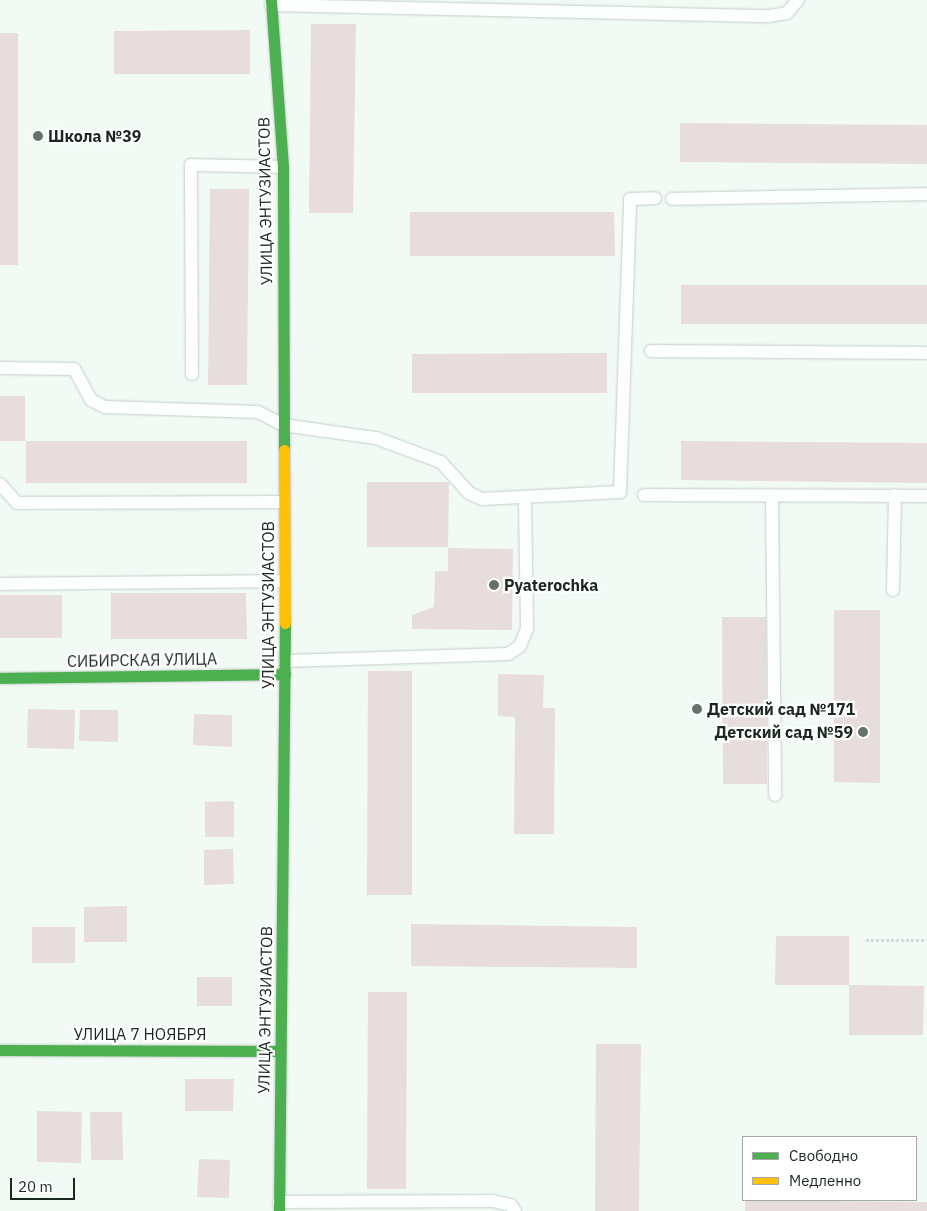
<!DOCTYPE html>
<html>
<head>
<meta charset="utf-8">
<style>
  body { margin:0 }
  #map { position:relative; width:927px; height:1211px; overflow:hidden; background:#f2faf5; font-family:"IBM Plex Sans",sans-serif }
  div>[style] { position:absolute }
  .building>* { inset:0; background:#e7dddc }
  .path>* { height:3px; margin-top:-1.5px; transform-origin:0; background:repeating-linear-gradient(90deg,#d7dad8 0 2.5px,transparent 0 5px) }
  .roads { filter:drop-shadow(0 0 1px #c4cfc8) drop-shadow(0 0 1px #c4cfc8) }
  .lane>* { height:12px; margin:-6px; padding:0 6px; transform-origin:6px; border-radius:6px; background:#fdfefe }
  .fast>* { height:11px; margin:-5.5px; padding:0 5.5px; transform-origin:5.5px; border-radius:5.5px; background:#4caf50 }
  .slow>* { height:11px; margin:-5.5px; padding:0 5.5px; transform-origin:5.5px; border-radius:5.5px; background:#ffc107 }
  .dots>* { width:14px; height:14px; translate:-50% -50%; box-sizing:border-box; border:2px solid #fff; border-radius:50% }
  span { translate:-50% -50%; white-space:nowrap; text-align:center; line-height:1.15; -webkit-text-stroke:4.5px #fff; paint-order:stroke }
  .poi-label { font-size:16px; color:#1a281f; font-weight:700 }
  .left { translate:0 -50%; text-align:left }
  .right { translate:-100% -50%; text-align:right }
  .street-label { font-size:16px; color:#1a281f }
  .legend { position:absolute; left:742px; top:1136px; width:175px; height:65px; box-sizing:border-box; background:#fff; border:1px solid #a3a9a5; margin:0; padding:6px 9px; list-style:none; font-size:15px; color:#1a281f }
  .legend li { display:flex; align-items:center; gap:10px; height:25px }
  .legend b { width:25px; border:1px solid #a3a9a5 }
  .scale { position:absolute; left:10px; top:1178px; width:65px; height:22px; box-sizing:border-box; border:2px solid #1a281f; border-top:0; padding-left:6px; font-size:15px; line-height:18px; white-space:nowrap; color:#1a281f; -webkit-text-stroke:4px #fff; paint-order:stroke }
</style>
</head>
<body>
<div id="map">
  <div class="building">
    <i style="clip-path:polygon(311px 24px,356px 24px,353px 213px,309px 213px)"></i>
    <i style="clip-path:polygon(250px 30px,250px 74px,114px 74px,114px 31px)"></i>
    <i style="clip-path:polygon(0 33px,18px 33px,18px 265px,0 265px)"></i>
    <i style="clip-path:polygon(680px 123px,927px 125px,927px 164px,680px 162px)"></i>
    <i style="clip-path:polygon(210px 189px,249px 189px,247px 385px,208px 385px)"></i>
    <i style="clip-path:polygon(410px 212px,614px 212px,615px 256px,410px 256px)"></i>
    <i style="clip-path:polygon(681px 285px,927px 285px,927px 324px,681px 324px)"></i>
    <i style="clip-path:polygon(607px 353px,607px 393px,412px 393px,412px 354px)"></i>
    <i style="clip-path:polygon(0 396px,25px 396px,25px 441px,0 441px)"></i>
    <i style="clip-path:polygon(26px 441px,247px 441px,247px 483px,26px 483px)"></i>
    <i style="clip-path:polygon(681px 441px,927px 443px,927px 483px,681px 480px)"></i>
    <i style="clip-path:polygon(367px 482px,449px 482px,448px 547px,367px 547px)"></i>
    <i style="clip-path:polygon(448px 548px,513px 549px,512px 630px,412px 629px,412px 615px,434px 607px,435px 571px,448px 571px)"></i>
    <i style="clip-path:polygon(111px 593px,246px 593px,247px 639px,111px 639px)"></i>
    <i style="clip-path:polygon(0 595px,62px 595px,62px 638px,0 638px)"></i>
    <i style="clip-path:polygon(834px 610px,880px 610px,880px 783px,834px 782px)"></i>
    <i style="clip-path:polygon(722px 617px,766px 617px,767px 784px,723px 784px)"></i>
    <i style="clip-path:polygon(368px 671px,412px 671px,412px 895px,367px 895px)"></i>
    <i style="clip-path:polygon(498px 674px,544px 675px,543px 708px,555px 708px,554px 834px,514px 834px,515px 717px,498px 716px)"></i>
    <i style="clip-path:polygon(28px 709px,75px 710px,74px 749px,27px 748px)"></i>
    <i style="clip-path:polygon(80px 710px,118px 710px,118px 742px,79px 741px)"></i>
    <i style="clip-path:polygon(194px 714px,232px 715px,232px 747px,193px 745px)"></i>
    <i style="clip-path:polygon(234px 801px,234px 837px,205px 837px,205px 802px)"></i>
    <i style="clip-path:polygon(233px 849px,234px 884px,204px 885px,204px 850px)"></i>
    <i style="clip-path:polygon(127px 906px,127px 942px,84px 942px,84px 907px)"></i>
    <i style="clip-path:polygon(411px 924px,637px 927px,637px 968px,411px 966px)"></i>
    <i style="clip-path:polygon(32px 927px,75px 927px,75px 963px,32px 963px)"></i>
    <i style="clip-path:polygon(776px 936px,849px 936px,849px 985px,924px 986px,923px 1035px,849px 1035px,849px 985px,775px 985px)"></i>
    <i style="clip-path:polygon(197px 977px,232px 977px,232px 1006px,197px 1006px)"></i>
    <i style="clip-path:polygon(368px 992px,407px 992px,406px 1189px,367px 1189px)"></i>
    <i style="clip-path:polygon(596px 1044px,641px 1044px,639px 1211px,595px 1211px)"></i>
    <i style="clip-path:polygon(185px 1079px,234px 1079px,233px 1111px,185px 1111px)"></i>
    <i style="clip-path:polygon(37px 1111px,82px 1112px,81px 1163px,37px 1162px)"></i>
    <i style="clip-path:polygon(90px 1112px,122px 1112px,123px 1160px,91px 1160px)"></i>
    <i style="clip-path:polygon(199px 1159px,230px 1160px,229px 1198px,197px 1197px)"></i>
    <i style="clip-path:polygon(745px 1200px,927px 1202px,927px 1211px,745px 1211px)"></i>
  </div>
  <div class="path">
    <i style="left:866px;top:940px;width:61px"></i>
  </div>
  <div class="roads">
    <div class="lane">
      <i style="left:271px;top:5px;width:498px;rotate:1.3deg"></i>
      <i style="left:769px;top:16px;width:18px;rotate:-9deg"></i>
      <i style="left:787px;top:13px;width:17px;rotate:-50deg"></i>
      <i style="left:672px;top:199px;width:255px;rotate:-1.1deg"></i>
      <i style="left:651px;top:351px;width:276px;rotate:0.4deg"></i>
      <i style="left:0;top:368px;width:74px;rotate:0.8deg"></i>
      <i style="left:74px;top:369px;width:35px;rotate:61deg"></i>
      <i style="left:91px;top:400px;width:16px;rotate:27deg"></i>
      <i style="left:105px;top:407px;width:153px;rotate:1.9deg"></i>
      <i style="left:258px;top:412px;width:28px;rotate:27deg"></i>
      <i style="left:283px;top:425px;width:94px;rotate:8deg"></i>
      <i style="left:376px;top:438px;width:69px;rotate:20.3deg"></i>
      <i style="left:441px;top:462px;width:42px;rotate:47.9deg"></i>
      <i style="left:469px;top:493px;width:14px;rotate:25deg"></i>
      <i style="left:482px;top:499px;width:138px;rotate:-2.9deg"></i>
      <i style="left:620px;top:492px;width:293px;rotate:-88deg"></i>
      <i style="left:630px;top:199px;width:25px;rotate:-2deg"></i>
      <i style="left:192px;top:374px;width:209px;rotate:-90.3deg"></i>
      <i style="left:191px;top:165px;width:92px;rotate:1.2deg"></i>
      <i style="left:0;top:484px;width:25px;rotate:48deg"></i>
      <i style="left:17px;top:503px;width:267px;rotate:-0.2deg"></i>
      <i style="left:644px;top:495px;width:283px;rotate:0.2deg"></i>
      <i style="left:772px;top:496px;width:299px;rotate:89.4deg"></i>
      <i style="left:0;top:584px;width:284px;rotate:-0.6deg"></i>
      <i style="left:893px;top:590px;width:95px;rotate:-88.8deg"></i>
      <i style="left:285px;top:661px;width:223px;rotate:-1.8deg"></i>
      <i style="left:508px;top:654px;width:14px;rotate:-34deg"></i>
      <i style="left:520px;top:646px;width:18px;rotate:-68deg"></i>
      <i style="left:527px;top:629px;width:132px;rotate:-90.9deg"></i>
      <i style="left:279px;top:1202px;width:214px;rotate:-0.3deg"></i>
      <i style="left:493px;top:1201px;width:18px;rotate:13deg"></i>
      <i style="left:511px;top:1205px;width:7px;rotate:56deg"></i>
    </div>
    <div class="fast">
      <i style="left:271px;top:0;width:167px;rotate:85.9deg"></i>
      <i style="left:283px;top:167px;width:283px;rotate:89.8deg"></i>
      <i style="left:0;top:678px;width:285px;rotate:-0.8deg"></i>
      <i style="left:0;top:1050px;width:279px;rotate:0.2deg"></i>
      <i style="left:279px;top:1211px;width:588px;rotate:-89.42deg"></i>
    </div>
    <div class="slow">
      <i style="left:284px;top:450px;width:173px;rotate:89.7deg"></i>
    </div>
  </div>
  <div class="dots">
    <i style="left:38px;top:136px;background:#66726a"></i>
    <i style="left:494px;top:585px;background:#66726a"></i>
    <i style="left:697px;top:709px;background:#66726a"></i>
    <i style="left:863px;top:732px;background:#66726a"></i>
  </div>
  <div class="poi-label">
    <span class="left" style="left:48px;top:136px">Школа №39</span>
    <span class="left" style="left:504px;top:585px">Pyaterochka</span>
    <span class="left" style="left:707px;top:709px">Детский сад №171</span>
    <span class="right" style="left:853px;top:732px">Детский сад №59</span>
  </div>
  <div class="street-label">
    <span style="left:265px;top:201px;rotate:-91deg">УЛИЦА ЭНТУЗИАСТОВ</span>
    <span style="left:268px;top:605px;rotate:-90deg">УЛИЦА ЭНТУЗИАСТОВ</span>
    <span style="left:142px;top:660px;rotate:-1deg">СИБИРСКАЯ УЛИЦА</span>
    <span style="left:265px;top:1010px;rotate:-89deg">УЛИЦА ЭНТУЗИАСТОВ</span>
    <span style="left:140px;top:1034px">УЛИЦА 7 НОЯБРЯ</span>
  </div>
  <ul class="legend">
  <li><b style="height:6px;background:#4caf50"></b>Свободно</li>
  <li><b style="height:6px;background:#ffc107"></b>Медленно</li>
  </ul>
  <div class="scale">20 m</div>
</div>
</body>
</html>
